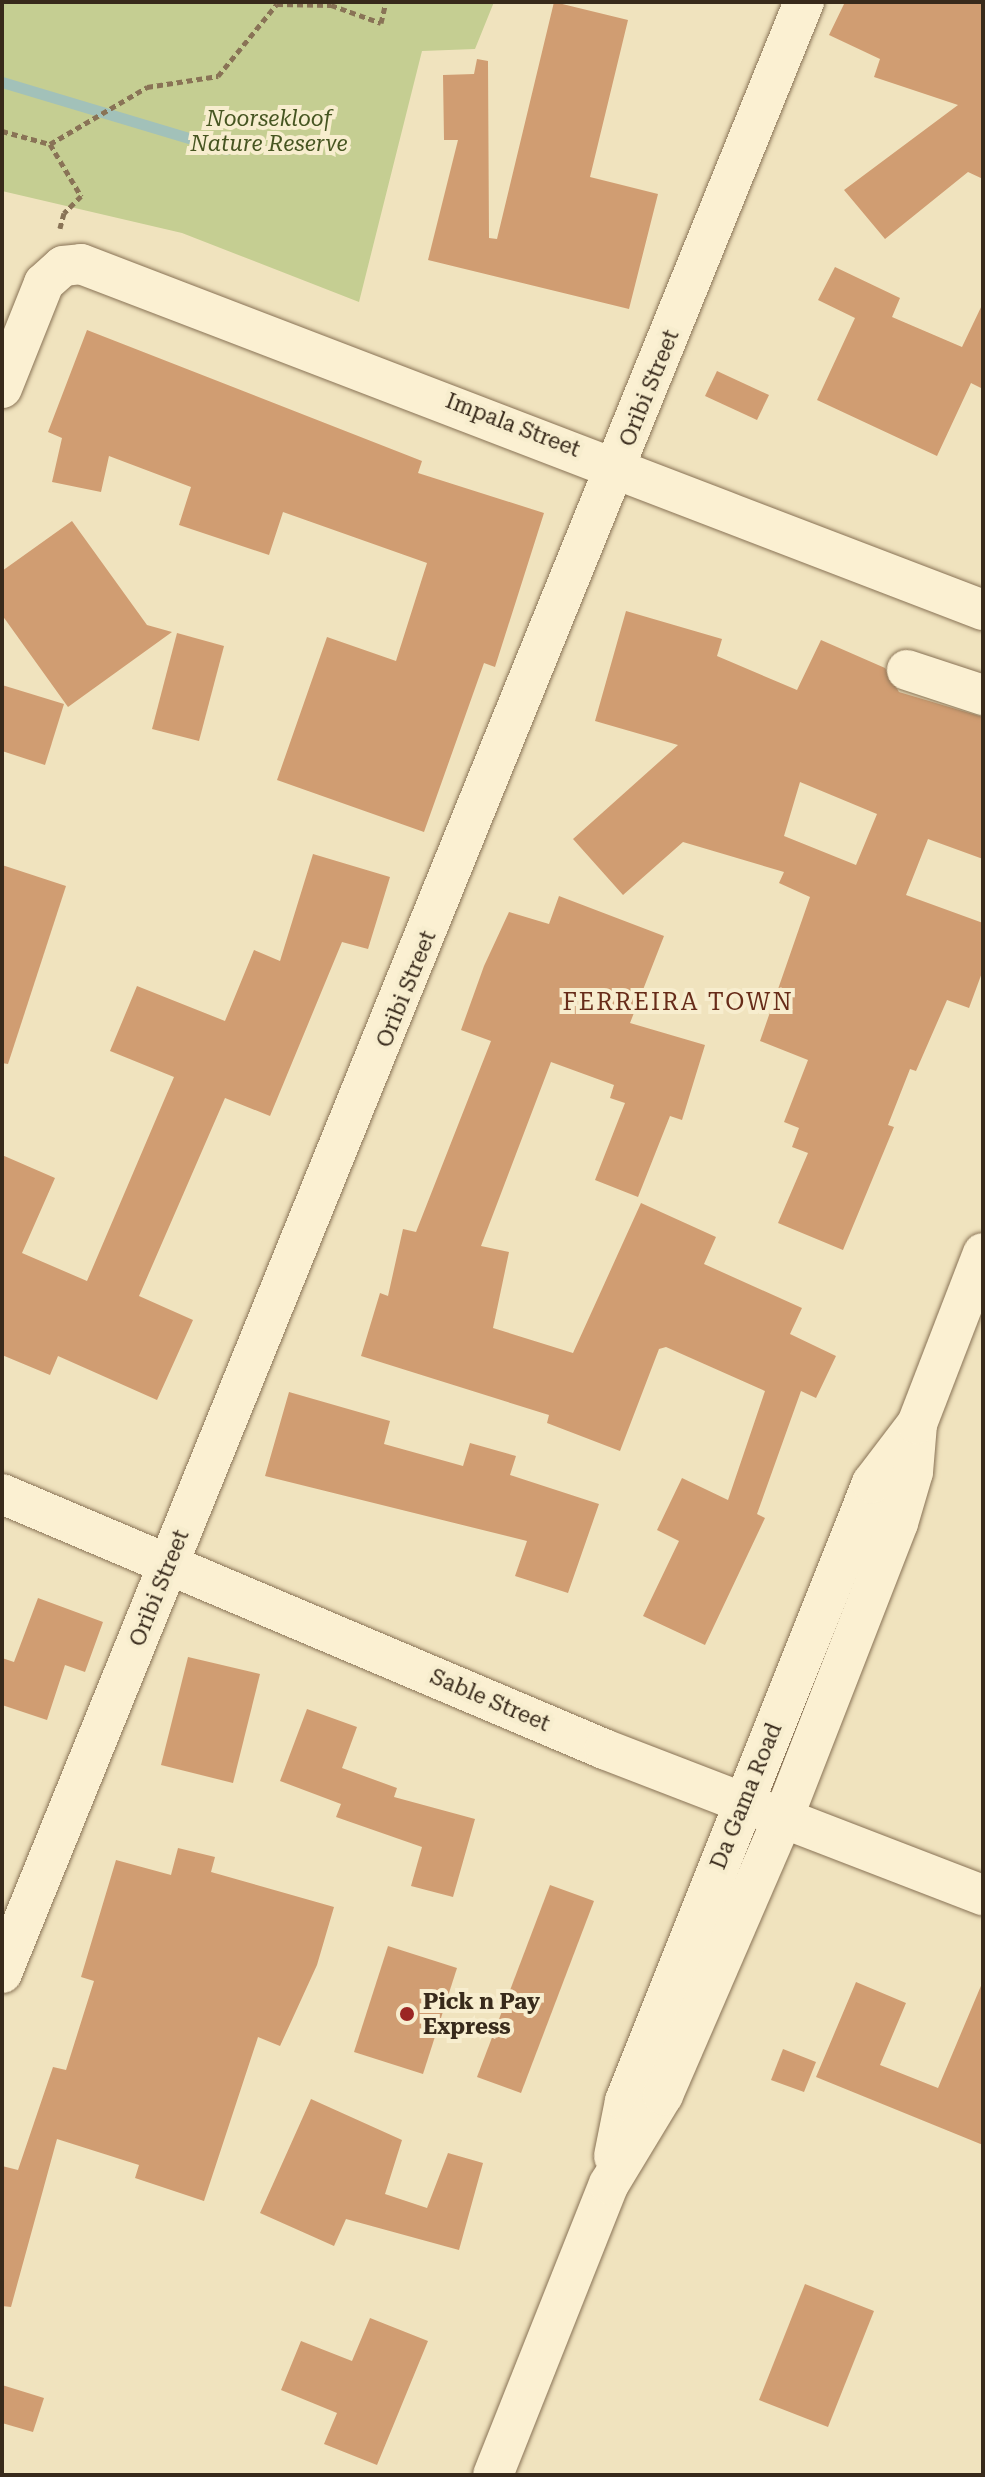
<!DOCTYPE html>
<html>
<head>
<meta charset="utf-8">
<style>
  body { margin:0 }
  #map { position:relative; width:985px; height:2477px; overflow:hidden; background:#f0e3be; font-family:"Roboto Serif",serif }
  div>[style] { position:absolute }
  .green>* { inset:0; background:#c5ce92 }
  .stream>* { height:11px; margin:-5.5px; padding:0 5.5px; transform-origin:5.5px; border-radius:5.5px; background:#a2c1b9 }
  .building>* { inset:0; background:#d09d72 }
  .path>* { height:5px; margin-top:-2.5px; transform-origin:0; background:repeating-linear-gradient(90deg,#897356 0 6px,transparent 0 10px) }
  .roads { filter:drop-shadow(0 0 2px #897356) drop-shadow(0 0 2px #897356) }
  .minor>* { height:40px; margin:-20px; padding:0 20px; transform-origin:20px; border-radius:20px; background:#fbf0d2 }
  .dots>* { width:22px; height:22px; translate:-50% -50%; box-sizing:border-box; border:4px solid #f7edce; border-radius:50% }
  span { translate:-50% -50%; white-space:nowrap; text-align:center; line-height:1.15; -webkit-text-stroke:8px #f7edce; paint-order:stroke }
  .park-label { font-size:22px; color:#465521; font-style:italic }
  .street-label { font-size:22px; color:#382a1b }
  .poi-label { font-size:22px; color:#382a1b; font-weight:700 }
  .left { translate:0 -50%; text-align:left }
  .neighbourhood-label { font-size:24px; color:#672c19; letter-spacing:2px }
  .frame { position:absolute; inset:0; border:4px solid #382a1b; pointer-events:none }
</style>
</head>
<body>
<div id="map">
  <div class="green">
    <i style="clip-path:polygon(2px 2px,494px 2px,475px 49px,422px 51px,359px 302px,182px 233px,2px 191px)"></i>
  </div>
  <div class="stream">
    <i style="left:2px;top:82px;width:234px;rotate:16.7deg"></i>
  </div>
  <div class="building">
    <i style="clip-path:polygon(554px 2px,628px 20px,590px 177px,658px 194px,629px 309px,428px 260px,458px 140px,444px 140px,443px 75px,474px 74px,477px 59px,488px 61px,489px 238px,497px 239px)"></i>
    <i style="clip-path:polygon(845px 2px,983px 2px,983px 179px,968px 172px,885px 239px,844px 190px,958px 105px,874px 77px,880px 59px,829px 35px)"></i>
    <i style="clip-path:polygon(835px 267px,900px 298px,892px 317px,962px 347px,983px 303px,983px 389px,971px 383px,937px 456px,817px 400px,855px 318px,818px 300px)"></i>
    <i style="clip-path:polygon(87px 330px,422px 461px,418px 473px,544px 513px,495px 667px,484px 663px,424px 832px,277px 780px,327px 637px,396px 661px,427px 563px,283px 512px,269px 555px,179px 525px,191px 487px,109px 456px,101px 492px,52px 482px,62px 438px,48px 432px)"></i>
    <i style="clip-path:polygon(717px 371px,769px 395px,757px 420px,705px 396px)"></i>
    <i style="clip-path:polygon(72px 521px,147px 625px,172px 632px,68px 707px,2px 615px,2px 571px)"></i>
    <i style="clip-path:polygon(evenodd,626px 611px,722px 639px,717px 656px,797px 690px,821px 640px,885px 668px,899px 692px,983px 717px,983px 859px,928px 839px,906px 895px,983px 923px,983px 970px,969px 1008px,947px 1000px,916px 1071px,910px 1069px,888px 1125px,894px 1127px,843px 1250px,778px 1223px,808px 1153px,792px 1147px,799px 1128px,784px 1122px,808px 1060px,760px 1041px,810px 897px,779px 883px,784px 872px,683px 842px,623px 895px,573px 839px,678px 745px,595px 721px,626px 611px,800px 782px,877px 814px,856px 865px,784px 836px,800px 782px)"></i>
    <i style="clip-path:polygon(177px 633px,224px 646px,199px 741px,152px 729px)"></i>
    <i style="clip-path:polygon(2px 685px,64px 704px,45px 765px,2px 751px)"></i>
    <i style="clip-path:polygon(313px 854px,390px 877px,368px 949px,342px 942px,270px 1116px,225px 1098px,139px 1296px,193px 1320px,157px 1400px,58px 1356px,50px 1375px,2px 1355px,2px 1155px,55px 1178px,22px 1253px,87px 1281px,174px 1077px,110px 1051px,137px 986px,225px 1021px,254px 950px,280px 961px)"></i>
    <i style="clip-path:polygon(2px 865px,66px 886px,8px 1064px,2px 1063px)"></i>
    <i style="clip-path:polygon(559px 896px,664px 936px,630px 1023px,705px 1045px,682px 1120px,670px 1116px,638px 1197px,595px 1180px,625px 1103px,610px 1098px,614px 1085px,551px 1062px,481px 1246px,509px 1252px,493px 1328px,573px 1353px,641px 1203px,716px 1237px,704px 1264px,802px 1308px,790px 1334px,836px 1356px,816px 1398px,801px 1391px,757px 1514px,765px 1518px,705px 1645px,643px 1616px,679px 1541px,657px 1530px,682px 1478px,728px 1500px,765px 1391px,666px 1347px,659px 1349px,620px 1451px,547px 1423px,549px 1415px,361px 1356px,380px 1293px,388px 1296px,403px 1229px,416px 1232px,491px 1041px,461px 1030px,484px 966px,509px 912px,549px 924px)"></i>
    <i style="clip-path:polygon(289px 1392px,390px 1421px,384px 1444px,463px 1466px,470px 1443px,516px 1456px,510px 1475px,599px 1504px,568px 1593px,515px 1576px,527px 1541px,265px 1476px)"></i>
    <i style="clip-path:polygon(38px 1598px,103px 1622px,85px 1672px,65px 1665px,47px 1720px,2px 1705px,2px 1658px,14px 1662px)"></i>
    <i style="clip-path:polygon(188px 1657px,260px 1674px,233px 1783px,161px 1765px)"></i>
    <i style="clip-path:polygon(307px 1709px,357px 1727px,342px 1768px,397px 1788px,394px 1797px,475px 1819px,453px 1897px,411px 1886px,422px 1847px,336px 1817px,341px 1804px,280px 1781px)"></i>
    <i style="clip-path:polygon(178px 1848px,215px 1857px,211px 1872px,334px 1907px,317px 1965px,280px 2046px,258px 2037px,204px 2201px,135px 2178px,139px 2165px,57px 2139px,11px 2307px,2px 2306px,2px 2166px,18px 2170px,53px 2067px,66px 2070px,94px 1981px,81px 1977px,116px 1860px,171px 1875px)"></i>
    <i style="clip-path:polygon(550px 1885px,594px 1901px,521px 2093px,477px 2077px)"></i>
    <i style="clip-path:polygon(388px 1946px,457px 1968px,423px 2074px,354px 2052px)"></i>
    <i style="clip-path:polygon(983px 1981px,983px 2145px,816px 2077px,856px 1982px,906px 2003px,880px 2065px,938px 2088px)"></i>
    <i style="clip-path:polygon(783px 2049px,816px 2062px,804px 2092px,771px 2080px)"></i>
    <i style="clip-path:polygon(311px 2099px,402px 2140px,385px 2194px,427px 2208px,448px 2153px,483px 2163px,459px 2250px,346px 2219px,334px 2246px,260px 2213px)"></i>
    <i style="clip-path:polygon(805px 2284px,874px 2311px,828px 2427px,759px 2400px)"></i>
    <i style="clip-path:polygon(370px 2318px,428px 2341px,377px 2465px,324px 2444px,337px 2413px,281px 2390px,301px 2341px,352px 2361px)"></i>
    <i style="clip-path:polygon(2px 2385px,44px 2398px,33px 2432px,2px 2423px)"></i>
  </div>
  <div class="path">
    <i style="left:2px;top:131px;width:50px;rotate:15.2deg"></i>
    <i style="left:50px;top:144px;width:113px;rotate:-30.4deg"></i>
    <i style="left:147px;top:87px;width:72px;rotate:-8.8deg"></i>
    <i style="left:218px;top:76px;width:93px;rotate:-50.7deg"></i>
    <i style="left:277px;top:4px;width:54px;rotate:1.1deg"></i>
    <i style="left:331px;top:5px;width:53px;rotate:19.8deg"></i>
    <i style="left:381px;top:23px;width:22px;rotate:-77deg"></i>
    <i style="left:50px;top:144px;width:61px;rotate:59.2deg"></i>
    <i style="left:81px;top:196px;width:24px;rotate:135deg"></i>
    <i style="left:64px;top:213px;width:16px;rotate:105deg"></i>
  </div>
  <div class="roads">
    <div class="minor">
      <i style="left:2px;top:388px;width:113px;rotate:-68.2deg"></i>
      <i style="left:44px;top:283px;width:25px;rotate:-42deg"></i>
      <i style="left:63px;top:266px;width:18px;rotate:-6deg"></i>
      <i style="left:81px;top:264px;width:966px;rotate:20.99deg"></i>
      <i style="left:907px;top:670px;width:80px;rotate:18.2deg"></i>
      <i style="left:2px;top:1494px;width:654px;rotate:22.96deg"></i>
      <i style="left:604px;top:1749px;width:406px;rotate:21.1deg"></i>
      <i style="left:2px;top:1973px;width:2128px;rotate:-67.86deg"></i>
      <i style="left:614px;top:2156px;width:56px;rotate:-78.7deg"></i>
      <i style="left:625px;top:2101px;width:666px;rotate:-68.21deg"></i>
      <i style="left:872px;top:1483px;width:74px;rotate:-52.7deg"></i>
      <i style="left:493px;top:2475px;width:313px;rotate:-68.3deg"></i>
      <i style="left:609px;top:2184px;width:104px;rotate:-58.8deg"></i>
      <i style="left:663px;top:2095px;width:302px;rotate:-66.6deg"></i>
      <i style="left:783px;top:1818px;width:317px;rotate:-68.7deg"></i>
      <i style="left:898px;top:1523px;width:53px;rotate:-73.6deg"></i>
      <i style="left:913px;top:1472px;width:48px;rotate:-85.2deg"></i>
      <i style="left:917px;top:1424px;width:183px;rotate:-68.9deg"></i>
    </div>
  </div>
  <div class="dots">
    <i style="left:407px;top:2014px;background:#9b2623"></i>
  </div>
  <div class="park-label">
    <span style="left:269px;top:131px">Noorsekloof<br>Nature Reserve</span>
  </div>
  <div class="street-label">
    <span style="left:649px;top:388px;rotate:-68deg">Oribi Street</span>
    <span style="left:513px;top:425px;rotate:21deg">Impala Street</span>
    <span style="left:406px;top:989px;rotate:-68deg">Oribi Street</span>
    <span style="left:159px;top:1588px;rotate:-68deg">Oribi Street</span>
    <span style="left:490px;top:1700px;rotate:23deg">Sable Street</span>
    <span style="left:746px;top:1796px;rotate:-68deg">Da Gama Road</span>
  </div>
  <div class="poi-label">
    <span class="left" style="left:423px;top:2014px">Pick n Pay<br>Express</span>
  </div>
  <div class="neighbourhood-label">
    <span style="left:678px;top:1003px">FERREIRA TOWN</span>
  </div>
  <div class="frame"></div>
</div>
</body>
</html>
